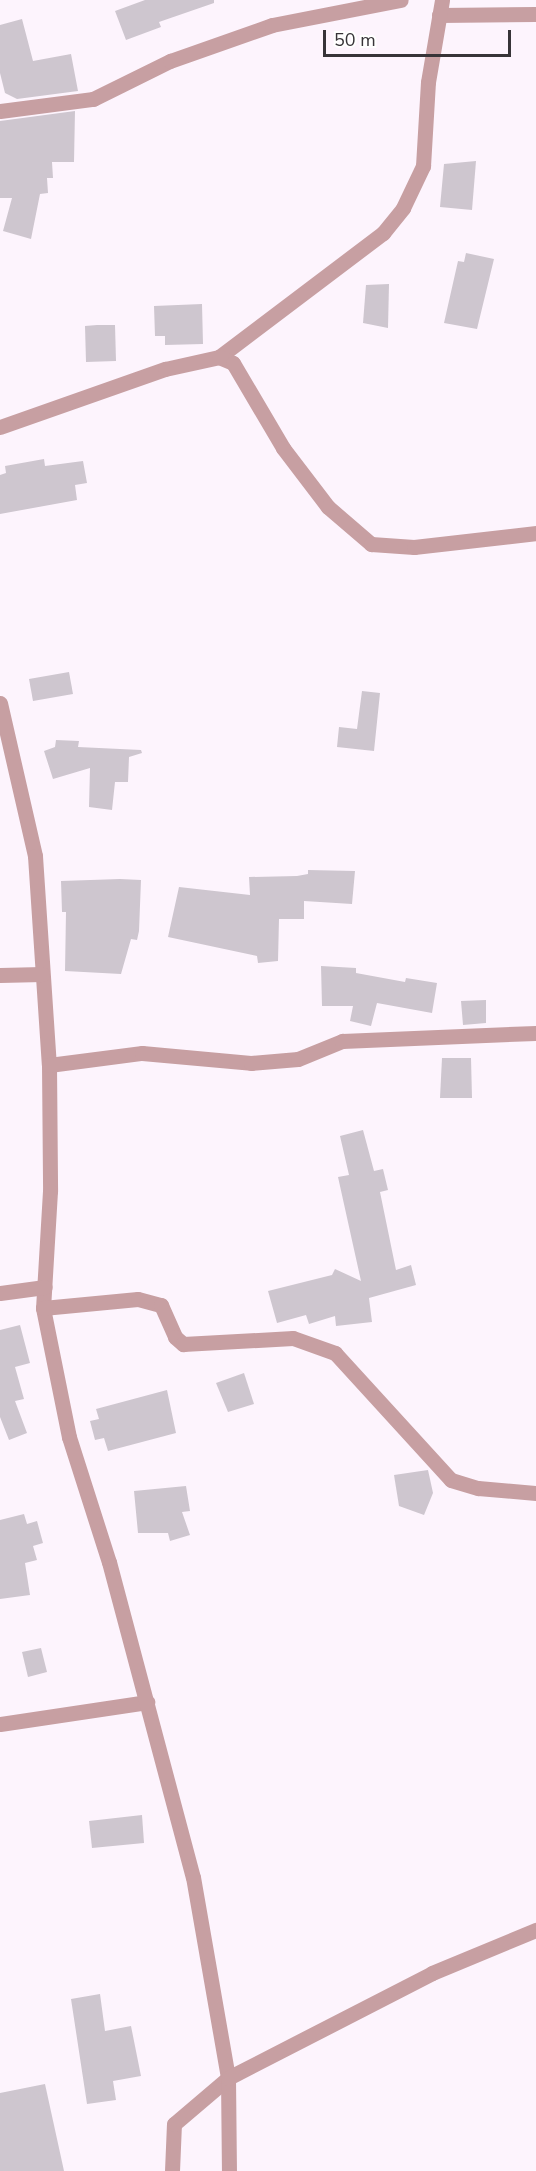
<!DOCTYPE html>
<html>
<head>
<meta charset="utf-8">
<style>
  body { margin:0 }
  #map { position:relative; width:536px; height:2171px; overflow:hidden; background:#fdf4fd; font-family:"Nunito Sans",sans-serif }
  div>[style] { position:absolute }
  .building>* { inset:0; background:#cec6cf }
  .service>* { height:15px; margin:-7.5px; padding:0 7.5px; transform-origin:7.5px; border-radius:7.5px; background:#c79fa2 }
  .minor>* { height:15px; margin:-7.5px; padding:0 7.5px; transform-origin:7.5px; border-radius:7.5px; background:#c79fa2 }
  span { translate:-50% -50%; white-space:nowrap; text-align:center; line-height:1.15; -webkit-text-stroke:6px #fff; paint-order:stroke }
  .scale { position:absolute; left:323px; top:30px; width:188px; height:27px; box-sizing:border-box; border:3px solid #373438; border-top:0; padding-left:8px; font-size:18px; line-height:21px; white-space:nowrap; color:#373438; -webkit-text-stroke:4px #fff; paint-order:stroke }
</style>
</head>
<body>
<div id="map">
  <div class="building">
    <i style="clip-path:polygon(145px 0,214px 0,214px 3px,159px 22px,161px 27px,126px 40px,115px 11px)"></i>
    <i style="clip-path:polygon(22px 19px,33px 61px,71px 54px,78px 91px,17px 99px,5px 93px,0 73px,0 25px)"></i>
    <i style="clip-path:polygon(75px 111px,74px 162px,52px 162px,53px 178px,47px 178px,48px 193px,40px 194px,31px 239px,3px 231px,12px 198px,0 198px,0 121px)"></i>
    <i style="clip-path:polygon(476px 161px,472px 210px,440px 207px,444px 164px)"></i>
    <i style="clip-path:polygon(466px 253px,494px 259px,477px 329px,444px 323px,458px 261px,464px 262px)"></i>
    <i style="clip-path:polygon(389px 284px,388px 328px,363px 323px,366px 285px)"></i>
    <i style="clip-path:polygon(202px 304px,203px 344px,165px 345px,165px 336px,155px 336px,154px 306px)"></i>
    <i style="clip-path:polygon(97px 325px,115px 325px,116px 361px,86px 362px,85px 326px)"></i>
    <i style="clip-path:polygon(44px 459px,45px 466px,83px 461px,87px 483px,75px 485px,77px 500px,0 514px,0 475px,6px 473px,5px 466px)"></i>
    <i style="clip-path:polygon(69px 672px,73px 694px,33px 701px,29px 679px)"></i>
    <i style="clip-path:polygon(362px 691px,380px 693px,374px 751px,337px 747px,339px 727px,357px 729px)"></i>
    <i style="clip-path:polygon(56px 740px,79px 741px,78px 747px,141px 750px,142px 753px,129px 757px,128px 782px,115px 782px,112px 810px,89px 807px,90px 768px,53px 779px,44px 751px,55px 747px)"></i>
    <i style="clip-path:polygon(308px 870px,355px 871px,352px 904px,304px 901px,304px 919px,279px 919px,278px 961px,258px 963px,257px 956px,168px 937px,179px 887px,250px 895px,249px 877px,297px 876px,308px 874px)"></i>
    <i style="clip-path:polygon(120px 879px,141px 880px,139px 931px,137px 940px,131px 939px,121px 974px,65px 971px,66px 912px,62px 912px,61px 881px)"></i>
    <i style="clip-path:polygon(321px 966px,356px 968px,356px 973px,405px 982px,406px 978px,437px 983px,432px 1013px,377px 1003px,371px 1026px,350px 1021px,353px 1006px,322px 1006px)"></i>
    <i style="clip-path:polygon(486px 1000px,486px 1023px,463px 1025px,461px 1001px)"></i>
    <i style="clip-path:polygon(442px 1058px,471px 1058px,472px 1098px,440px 1098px)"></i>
    <i style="clip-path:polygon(363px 1130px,374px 1171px,383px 1169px,388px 1190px,380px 1192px,396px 1270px,411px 1265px,416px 1285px,369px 1298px,372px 1322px,336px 1326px,335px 1316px,309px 1324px,306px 1315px,277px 1323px,268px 1291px,332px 1275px,335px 1269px,361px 1281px,338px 1177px,349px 1175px,340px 1136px)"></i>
    <i style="clip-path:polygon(20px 1325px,30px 1363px,15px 1367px,24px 1399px,15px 1401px,27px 1433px,9px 1440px,0 1417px,0 1330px)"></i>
    <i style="clip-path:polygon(244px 1373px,254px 1404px,228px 1412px,216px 1383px)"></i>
    <i style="clip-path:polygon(167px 1390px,176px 1433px,108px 1451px,104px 1438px,95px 1440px,90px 1421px,99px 1419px,96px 1409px)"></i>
    <i style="clip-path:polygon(428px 1470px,433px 1493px,424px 1515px,399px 1506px,394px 1475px)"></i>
    <i style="clip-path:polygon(186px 1486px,190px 1511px,182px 1512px,190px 1535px,170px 1541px,168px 1533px,138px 1533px,134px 1491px)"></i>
    <i style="clip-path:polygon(24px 1514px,27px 1524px,37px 1521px,43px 1543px,33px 1546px,37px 1560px,25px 1563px,30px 1595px,0 1599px,0 1520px)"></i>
    <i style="clip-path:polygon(41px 1648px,47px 1672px,28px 1677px,22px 1652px)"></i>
    <i style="clip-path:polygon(142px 1815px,144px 1843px,92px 1848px,89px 1821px)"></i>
    <i style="clip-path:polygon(100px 1994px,105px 2031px,131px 2026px,141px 2076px,113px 2081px,116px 2100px,87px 2104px,71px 1999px)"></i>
    <i style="clip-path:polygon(45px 2084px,64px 2171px,0 2171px,0 2093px)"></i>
  </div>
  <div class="service">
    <i style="left:0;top:1724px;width:149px;rotate:-8.5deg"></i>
    <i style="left:172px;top:2171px;width:47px;rotate:-87.6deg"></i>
    <i style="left:174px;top:2124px;width:71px;rotate:-40.4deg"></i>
  </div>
  <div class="minor">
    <i style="left:439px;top:15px;width:97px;rotate:-0.6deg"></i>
    <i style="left:0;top:111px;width:94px;rotate:-7.4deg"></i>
    <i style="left:93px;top:99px;width:86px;rotate:-26.3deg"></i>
    <i style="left:170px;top:61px;width:108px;rotate:-19.4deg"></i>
    <i style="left:272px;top:25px;width:131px;rotate:-11deg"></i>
    <i style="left:219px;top:357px;width:206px;rotate:-37.1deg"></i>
    <i style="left:383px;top:233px;width:32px;rotate:-51deg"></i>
    <i style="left:403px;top:208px;width:47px;rotate:-64.5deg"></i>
    <i style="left:423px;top:166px;width:84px;rotate:-86.6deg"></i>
    <i style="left:428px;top:82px;width:83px;rotate:-80.3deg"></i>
    <i style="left:0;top:427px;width:175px;rotate:-19.4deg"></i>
    <i style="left:165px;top:369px;width:55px;rotate:-12.5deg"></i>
    <i style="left:219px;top:357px;width:15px;rotate:23deg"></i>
    <i style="left:233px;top:363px;width:99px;rotate:59.5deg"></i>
    <i style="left:283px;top:448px;width:74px;rotate:52.7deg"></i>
    <i style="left:328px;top:507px;width:57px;rotate:40.7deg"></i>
    <i style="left:371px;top:544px;width:43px;rotate:4deg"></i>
    <i style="left:414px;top:547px;width:123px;rotate:-6.5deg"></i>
    <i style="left:0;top:703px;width:157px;rotate:77.1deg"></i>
    <i style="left:35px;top:856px;width:209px;rotate:86.2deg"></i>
    <i style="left:49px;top:1065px;width:126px;rotate:89.5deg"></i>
    <i style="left:50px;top:1191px;width:117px;rotate:93.4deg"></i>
    <i style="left:43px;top:1308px;width:132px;rotate:78.6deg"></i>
    <i style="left:69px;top:1437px;width:131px;rotate:72.3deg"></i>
    <i style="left:109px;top:1562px;width:326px;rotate:75.1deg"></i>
    <i style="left:193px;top:1877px;width:204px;rotate:80.1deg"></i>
    <i style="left:228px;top:2078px;width:93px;rotate:89.4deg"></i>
    <i style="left:0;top:975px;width:42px;rotate:-1.4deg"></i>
    <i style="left:49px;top:1065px;width:94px;rotate:-7.4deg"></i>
    <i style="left:142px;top:1053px;width:109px;rotate:5.2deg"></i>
    <i style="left:251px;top:1063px;width:47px;rotate:-4.9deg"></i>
    <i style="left:298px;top:1059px;width:48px;rotate:-22.2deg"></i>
    <i style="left:342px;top:1041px;width:194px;rotate:-2.4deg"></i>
    <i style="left:0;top:1293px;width:45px;rotate:-7.6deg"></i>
    <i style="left:43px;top:1308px;width:95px;rotate:-5.4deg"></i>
    <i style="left:138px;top:1299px;width:24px;rotate:15deg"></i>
    <i style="left:161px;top:1305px;width:35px;rotate:66deg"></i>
    <i style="left:175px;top:1337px;width:11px;rotate:41deg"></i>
    <i style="left:183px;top:1344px;width:110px;rotate:-3.1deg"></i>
    <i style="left:293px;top:1338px;width:45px;rotate:19.7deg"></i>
    <i style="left:335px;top:1353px;width:172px;rotate:47.6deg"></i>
    <i style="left:451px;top:1480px;width:28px;rotate:17deg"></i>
    <i style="left:478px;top:1488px;width:58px;rotate:4.9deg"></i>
    <i style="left:228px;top:2078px;width:229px;rotate:-27.2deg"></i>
    <i style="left:432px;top:1973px;width:113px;rotate:-22.5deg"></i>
  </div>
  <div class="scale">50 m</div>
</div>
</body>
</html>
